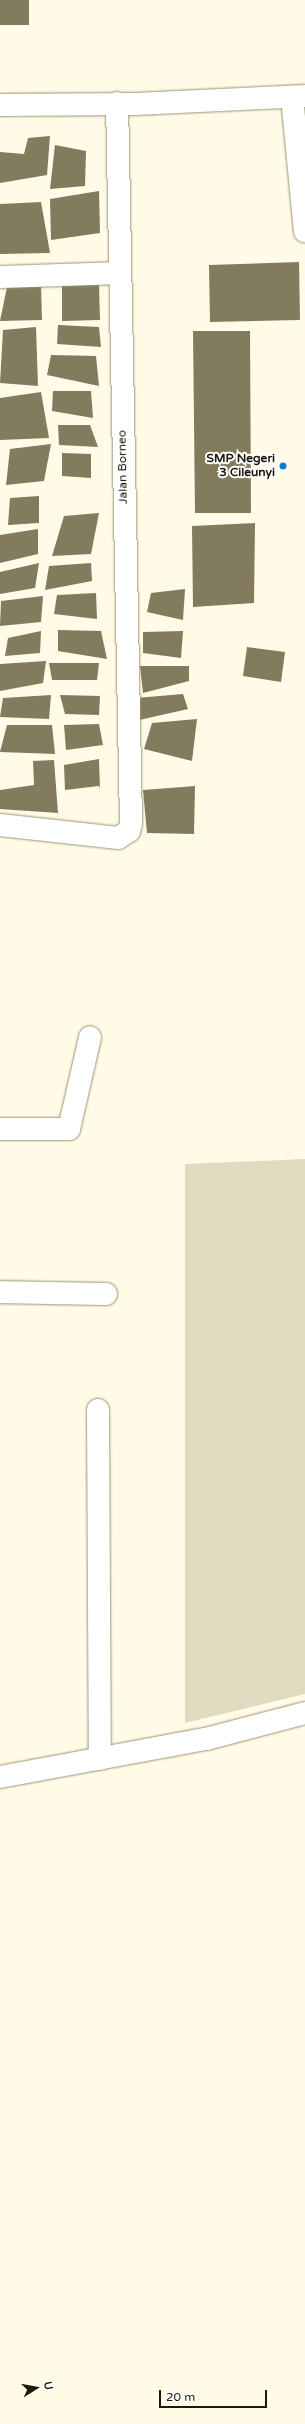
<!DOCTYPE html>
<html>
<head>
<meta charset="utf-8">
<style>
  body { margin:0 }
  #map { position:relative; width:305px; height:2424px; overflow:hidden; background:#fffbe7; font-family:"Varela Round",sans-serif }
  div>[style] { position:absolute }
  .green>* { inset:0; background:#e0dac0 }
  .building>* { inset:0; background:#827b5e }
  .roads { filter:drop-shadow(0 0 1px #9a9374) drop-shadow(0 0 1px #9a9374) }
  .minor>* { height:22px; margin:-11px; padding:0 11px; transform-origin:11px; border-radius:11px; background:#fff }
  .dots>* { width:11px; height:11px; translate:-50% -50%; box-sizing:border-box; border:2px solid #fff; border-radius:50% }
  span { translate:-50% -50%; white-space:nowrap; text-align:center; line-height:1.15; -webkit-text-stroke:4px #fff; paint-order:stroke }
  .poi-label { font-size:12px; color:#1c190d; font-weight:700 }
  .right { translate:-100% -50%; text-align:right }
  .street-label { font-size:12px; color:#1c190d }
  .north { position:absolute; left:16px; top:2368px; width:40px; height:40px; -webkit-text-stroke:3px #fff; paint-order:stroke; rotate:79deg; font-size:11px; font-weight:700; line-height:16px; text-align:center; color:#1c190d }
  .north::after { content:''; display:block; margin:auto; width:14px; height:18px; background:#1c190d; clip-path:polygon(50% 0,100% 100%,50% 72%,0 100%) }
  .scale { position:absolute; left:159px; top:2390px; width:108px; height:18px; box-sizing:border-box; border:2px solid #1c190d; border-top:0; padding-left:5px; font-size:12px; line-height:14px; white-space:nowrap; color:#1c190d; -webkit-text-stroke:3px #fff; paint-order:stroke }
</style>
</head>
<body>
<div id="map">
  <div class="green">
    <i style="clip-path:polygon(305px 1159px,305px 1694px,185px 1723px,185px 1164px)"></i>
  </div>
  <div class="building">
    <i style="clip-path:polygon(0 0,29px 0,29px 25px,0 25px)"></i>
    <i style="clip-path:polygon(50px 136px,47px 175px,0 183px,0 152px,24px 154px,28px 138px)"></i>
    <i style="clip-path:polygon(55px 145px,86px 151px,85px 186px,50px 189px)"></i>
    <i style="clip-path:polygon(99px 191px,100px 233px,51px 240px,50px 199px)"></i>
    <i style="clip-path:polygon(41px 202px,50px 253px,0 254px,0 204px)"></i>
    <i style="clip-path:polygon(299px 262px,300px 320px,210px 322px,209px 265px)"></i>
    <i style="clip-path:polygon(99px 284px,100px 320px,62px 321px,62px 285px)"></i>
    <i style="clip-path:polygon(41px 285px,42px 320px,0 321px,7px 287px)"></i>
    <i style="clip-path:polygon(58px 325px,99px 327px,101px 347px,57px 344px)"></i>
    <i style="clip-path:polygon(36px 327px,38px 386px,0 383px,3px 330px)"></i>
    <i style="clip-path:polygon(193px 331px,250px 331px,251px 513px,195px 513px)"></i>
    <i style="clip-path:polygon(51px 355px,96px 356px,99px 386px,47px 375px)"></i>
    <i style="clip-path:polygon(53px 391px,91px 391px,93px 418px,52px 411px)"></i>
    <i style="clip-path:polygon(41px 392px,49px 438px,0 440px,0 398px)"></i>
    <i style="clip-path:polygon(58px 425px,90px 425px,98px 447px,59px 445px)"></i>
    <i style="clip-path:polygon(51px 444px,44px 481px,6px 485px,10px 449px)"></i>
    <i style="clip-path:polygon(62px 453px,91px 454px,91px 478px,62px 476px)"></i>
    <i style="clip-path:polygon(39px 496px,39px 523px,8px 525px,10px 498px)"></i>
    <i style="clip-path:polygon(99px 513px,91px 554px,52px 556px,64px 516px)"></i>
    <i style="clip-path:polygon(255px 523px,254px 603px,193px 607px,192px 526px)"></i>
    <i style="clip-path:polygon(38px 529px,38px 554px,0 563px,0 535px)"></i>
    <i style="clip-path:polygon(39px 563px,35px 588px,0 594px,0 572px)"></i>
    <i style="clip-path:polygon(91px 563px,92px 581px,45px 590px,49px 566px)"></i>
    <i style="clip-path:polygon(185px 589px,183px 620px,147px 612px,151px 593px)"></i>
    <i style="clip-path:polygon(96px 593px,97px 619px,54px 614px,57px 595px)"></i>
    <i style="clip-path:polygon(43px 596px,41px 622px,0 626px,1px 601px)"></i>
    <i style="clip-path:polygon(58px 630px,101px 631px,107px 659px,58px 651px)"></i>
    <i style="clip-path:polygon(41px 631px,40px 653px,5px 656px,8px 638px)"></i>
    <i style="clip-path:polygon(183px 631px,181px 658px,143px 653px,143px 632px)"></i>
    <i style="clip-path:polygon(247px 647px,285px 652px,281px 682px,243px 676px)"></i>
    <i style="clip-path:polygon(46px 661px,43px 683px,0 691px,0 664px)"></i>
    <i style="clip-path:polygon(49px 663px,99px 663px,97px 680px,52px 680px)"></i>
    <i style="clip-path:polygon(140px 666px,189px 666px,189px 681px,143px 693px)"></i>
    <i style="clip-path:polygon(183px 694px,188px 709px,135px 721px,136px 698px)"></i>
    <i style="clip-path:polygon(51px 695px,49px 719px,0 717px,3px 698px)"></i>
    <i style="clip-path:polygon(60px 695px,100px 696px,99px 715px,65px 714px)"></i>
    <i style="clip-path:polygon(197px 719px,192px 761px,144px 749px,152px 723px)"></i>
    <i style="clip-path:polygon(99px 724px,103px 745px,66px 750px,64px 725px)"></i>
    <i style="clip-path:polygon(7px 725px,52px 725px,55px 754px,0 752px)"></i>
    <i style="clip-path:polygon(99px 759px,100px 789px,99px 786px,65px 790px,64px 765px)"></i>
    <i style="clip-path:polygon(54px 760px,58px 813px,0 809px,0 790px,34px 785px,33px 761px)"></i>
    <i style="clip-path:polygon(195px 786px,194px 834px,147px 833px,143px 790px)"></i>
  </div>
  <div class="roads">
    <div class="minor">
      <i style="left:292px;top:97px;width:135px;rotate:84.5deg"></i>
      <i style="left:0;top:105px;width:136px;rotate:-0.4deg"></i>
      <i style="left:136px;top:104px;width:169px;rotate:-2.7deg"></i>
      <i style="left:0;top:277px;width:119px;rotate:-1.9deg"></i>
      <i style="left:0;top:825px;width:119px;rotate:6.3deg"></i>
      <i style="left:118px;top:838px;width:13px;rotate:-32deg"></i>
      <i style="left:129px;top:831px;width:8px;rotate:-76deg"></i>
      <i style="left:131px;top:823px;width:720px;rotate:-91.11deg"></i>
      <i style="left:0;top:1129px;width:69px"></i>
      <i style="left:69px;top:1129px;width:94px;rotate:-77.1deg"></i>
      <i style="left:0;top:1292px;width:106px;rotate:1.1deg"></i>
      <i style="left:98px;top:1410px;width:349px;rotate:89.7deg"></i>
      <i style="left:0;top:1777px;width:209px;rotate:-10.5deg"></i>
      <i style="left:206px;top:1739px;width:102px;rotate:-14.7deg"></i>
    </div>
  </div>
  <div class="dots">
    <i style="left:283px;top:466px;background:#107cc6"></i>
  </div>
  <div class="poi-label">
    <span class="right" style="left:275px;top:466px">SMP Negeri<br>3 Cileunyi</span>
  </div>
  <div class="street-label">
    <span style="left:123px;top:467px;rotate:-91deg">Jalan Borneo</span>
  </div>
  <div class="north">U</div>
  <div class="scale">20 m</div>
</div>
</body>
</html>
